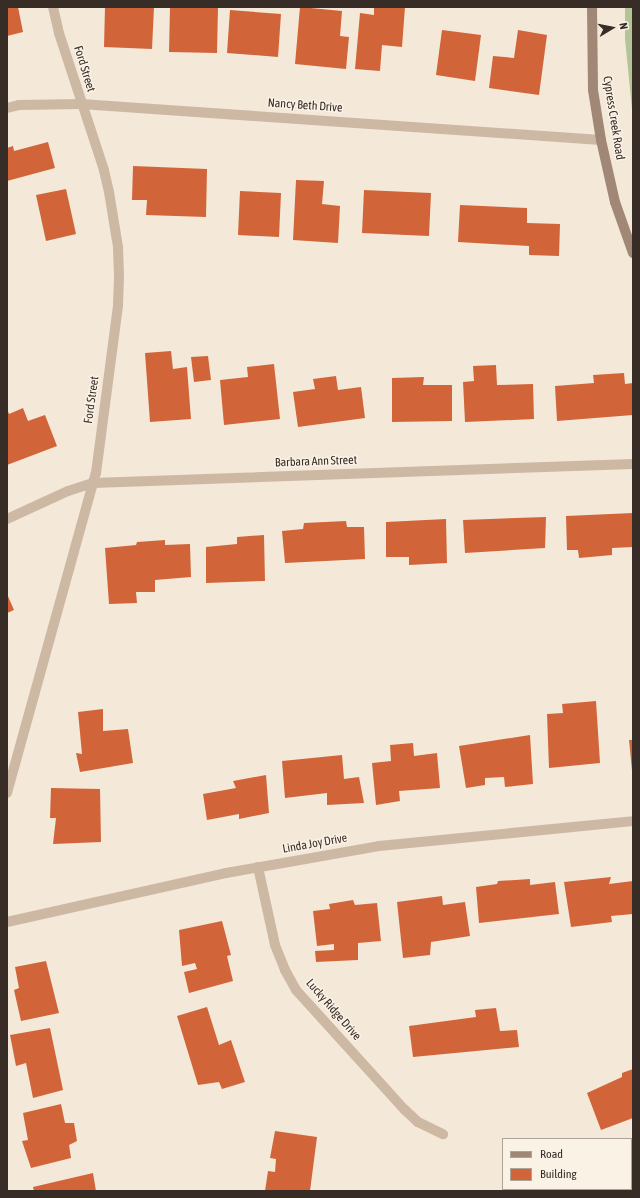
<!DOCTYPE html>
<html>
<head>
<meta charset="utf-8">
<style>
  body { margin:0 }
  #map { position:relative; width:640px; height:1198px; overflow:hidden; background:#f4e8d9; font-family:"Asap Condensed",sans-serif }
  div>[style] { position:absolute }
  .green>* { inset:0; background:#b3c497 }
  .building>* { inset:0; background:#d16539 }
  .street>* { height:10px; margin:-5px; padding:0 5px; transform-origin:5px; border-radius:5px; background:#cdb8a4 }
  .secondary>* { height:10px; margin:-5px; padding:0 5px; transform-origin:5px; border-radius:5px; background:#a18775 }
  span { translate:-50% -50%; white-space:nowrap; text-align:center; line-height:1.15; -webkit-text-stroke:3px #fbf2e6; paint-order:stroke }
  .street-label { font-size:12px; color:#372c26 }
  .frame { position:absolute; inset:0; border:8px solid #372c26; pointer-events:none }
  .legend { position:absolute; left:502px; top:1138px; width:130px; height:52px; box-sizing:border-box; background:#fbf2e6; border:1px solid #ada399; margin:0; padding:5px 7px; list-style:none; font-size:12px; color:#372c26 }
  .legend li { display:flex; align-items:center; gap:8px; height:20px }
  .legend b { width:20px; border:1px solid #ada399 }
  .north { position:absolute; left:592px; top:8px; width:40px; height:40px; -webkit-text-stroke:3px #fbf2e6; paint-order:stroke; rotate:80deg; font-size:11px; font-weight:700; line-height:16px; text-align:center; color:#372c26 }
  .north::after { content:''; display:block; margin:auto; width:14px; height:18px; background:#372c26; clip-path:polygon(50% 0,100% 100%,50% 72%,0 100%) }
</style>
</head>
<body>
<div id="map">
  <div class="green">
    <i style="clip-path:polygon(625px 7px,633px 7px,633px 119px,625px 39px)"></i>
  </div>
  <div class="building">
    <i style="clip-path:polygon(7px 7px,18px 7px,23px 32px,7px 36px)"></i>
    <i style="clip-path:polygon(105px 7px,154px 7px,152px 49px,104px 47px)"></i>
    <i style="clip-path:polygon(170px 7px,218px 7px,217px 53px,169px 52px)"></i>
    <i style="clip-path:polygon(300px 7px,342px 11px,340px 36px,349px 37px,346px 69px,295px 64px)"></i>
    <i style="clip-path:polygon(374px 7px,405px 7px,402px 47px,382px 45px,380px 71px,355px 69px,360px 13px,374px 15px)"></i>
    <i style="clip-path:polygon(230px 10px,281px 14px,278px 57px,227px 53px)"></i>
    <i style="clip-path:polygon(442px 30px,481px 35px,475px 81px,436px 75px)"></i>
    <i style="clip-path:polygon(518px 30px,547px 35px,539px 95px,489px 88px,493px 56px,514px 58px)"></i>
    <i style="clip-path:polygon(48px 142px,55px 168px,7px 181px,7px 148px,13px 146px,14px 151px)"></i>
    <i style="clip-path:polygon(133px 166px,207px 169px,206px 217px,146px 215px,147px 200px,132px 200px)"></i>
    <i style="clip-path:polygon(296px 180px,324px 181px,322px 204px,340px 206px,338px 243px,293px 240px)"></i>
    <i style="clip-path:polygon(66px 189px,76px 234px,46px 241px,36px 195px)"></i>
    <i style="clip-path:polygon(364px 190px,431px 193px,429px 236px,362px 233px)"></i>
    <i style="clip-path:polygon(240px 191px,281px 193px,279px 237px,238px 235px)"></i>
    <i style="clip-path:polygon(460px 205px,527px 208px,527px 223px,560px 224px,559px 256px,529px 255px,529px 246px,458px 242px)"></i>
    <i style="clip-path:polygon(171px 351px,173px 369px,187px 367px,191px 419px,150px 422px,145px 353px)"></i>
    <i style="clip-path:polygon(208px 356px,211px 380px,194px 382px,191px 357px)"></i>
    <i style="clip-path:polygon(274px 364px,280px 419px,224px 425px,220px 380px,248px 377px,247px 367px)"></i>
    <i style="clip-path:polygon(496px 365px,497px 385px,533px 384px,534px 419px,465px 422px,463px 382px,474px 381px,473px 366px)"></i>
    <i style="clip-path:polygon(624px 373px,625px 384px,633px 383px,633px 415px,557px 421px,555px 386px,594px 383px,593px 375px)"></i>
    <i style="clip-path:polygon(336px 376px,338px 390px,361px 387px,365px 418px,298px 427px,293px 392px,315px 389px,313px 379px)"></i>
    <i style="clip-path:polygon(424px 377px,423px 385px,452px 385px,452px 421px,392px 422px,392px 378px)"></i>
    <i style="clip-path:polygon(23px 408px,28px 421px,45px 415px,57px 446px,7px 465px,7px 409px,9px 414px)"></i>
    <i style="clip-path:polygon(633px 513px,633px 547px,612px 548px,612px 555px,579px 558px,578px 550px,567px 550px,566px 516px)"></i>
    <i style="clip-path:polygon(546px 517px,545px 548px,465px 553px,463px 520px)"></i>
    <i style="clip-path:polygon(446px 519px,447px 563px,409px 565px,409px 557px,386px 557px,386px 522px)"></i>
    <i style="clip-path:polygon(346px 521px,347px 527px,364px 527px,365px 559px,285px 563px,282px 531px,303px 529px,304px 523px)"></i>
    <i style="clip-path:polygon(264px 535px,265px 581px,206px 583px,206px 547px,237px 544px,237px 537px)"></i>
    <i style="clip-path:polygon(165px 540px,165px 545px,190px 544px,191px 577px,155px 580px,155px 592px,136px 592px,137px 603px,109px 604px,105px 548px,136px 545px,137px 542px)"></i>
    <i style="clip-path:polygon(7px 594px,14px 610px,7px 613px)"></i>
    <i style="clip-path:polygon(596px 701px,600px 763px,549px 768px,547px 714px,563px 713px,562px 704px)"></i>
    <i style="clip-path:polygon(103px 709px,103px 731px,128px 729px,133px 763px,80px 772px,76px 753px,82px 754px,78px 712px)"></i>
    <i style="clip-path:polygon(530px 735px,533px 784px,505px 787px,504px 777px,485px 778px,485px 785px,466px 788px,459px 746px)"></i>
    <i style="clip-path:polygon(629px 740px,633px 740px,633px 770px,632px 770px)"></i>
    <i style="clip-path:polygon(413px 743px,414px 756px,437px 753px,440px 788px,399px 791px,400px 801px,376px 805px,372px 763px,391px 761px,390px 745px)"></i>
    <i style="clip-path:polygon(342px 755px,344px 779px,359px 777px,364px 803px,327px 805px,327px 793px,285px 798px,282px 761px)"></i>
    <i style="clip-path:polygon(266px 775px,269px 813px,239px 819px,239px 814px,207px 820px,203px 794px,236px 788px,233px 781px)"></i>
    <i style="clip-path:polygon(51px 788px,100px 789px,101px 842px,53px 844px,56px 818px,50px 818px)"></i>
    <i style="clip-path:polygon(611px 877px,609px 884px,633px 881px,633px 914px,611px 916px,612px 922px,571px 927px,564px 882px)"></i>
    <i style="clip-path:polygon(530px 879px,530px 885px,555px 882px,559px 914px,479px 923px,476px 887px,497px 884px,498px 881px)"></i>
    <i style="clip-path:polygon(442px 896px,443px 905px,465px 902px,470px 936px,431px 942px,430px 955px,403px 958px,397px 902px)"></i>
    <i style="clip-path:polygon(353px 900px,355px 905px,377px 903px,381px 941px,358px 943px,358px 960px,316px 962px,315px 951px,334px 950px,334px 944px,317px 946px,313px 911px,330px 909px,329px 904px)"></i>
    <i style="clip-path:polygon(222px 921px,231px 955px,227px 956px,233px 981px,189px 993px,184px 972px,197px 969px,195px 963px,182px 966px,179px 930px)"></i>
    <i style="clip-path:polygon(46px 961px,59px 1013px,21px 1021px,14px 990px,19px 988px,15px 967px)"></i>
    <i style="clip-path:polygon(207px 1007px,219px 1045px,231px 1040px,245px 1082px,222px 1089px,219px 1082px,198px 1085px,177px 1016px)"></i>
    <i style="clip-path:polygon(496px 1008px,500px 1031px,517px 1030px,519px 1047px,413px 1057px,409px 1026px,476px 1017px,475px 1010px)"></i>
    <i style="clip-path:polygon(50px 1028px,63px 1090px,33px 1098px,26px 1063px,16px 1066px,10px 1035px)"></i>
    <i style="clip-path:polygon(633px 1069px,633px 1118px,601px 1130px,587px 1093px,622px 1077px,622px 1073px)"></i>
    <i style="clip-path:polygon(61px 1104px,65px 1123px,74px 1123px,77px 1141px,69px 1145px,71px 1158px,31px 1168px,22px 1141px,28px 1140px,23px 1113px)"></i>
    <i style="clip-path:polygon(275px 1131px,317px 1137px,310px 1191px,265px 1191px,268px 1171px,275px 1172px,276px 1159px,270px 1158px)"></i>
    <i style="clip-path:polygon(93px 1173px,96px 1191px,34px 1191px,33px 1187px)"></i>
  </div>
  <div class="street">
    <i style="left:7px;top:108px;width:12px;rotate:-14deg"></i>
    <i style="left:19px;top:105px;width:62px;rotate:-0.9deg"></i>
    <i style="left:81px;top:104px;width:521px;rotate:3.96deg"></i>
    <i style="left:7px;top:519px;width:67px;rotate:-24.7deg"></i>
    <i style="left:68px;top:491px;width:26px;rotate:-18deg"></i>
    <i style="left:93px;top:483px;width:540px;rotate:-2.02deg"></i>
    <i style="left:7px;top:793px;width:332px;rotate:-74.5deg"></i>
    <i style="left:96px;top:473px;width:169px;rotate:-82.5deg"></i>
    <i style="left:118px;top:305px;width:29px;rotate:-88deg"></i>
    <i style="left:119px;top:276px;width:29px;rotate:-92deg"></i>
    <i style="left:118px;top:247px;width:56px;rotate:-99.3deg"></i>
    <i style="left:109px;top:192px;width:23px;rotate:-103deg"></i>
    <i style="left:104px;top:170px;width:144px;rotate:-108.2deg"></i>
    <i style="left:59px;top:33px;width:27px;rotate:-103deg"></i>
    <i style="left:258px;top:867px;width:80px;rotate:77.7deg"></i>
    <i style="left:275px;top:945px;width:27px;rotate:68deg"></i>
    <i style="left:285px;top:970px;width:23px;rotate:61deg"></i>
    <i style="left:296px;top:990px;width:162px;rotate:47.8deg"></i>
    <i style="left:405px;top:1110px;width:18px;rotate:43deg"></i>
    <i style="left:418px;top:1122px;width:28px;rotate:26deg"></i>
    <i style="left:7px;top:922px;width:224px;rotate:-12.6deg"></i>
    <i style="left:226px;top:873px;width:155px;rotate:-10deg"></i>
    <i style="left:379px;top:846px;width:255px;rotate:-5.6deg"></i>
  </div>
  <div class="secondary">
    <i style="left:592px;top:7px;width:83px;rotate:89.3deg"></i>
    <i style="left:593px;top:90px;width:51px;rotate:80.9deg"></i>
    <i style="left:601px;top:140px;width:64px;rotate:77.3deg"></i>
    <i style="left:615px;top:202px;width:54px;rotate:70.6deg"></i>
  </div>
  <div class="street-label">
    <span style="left:84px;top:69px;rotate:73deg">Ford Street</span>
    <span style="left:305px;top:106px;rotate:4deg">Nancy Beth Drive</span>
    <span style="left:613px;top:118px;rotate:81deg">Cypress Creek Road</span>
    <span style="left:92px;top:400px;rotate:-82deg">Ford Street</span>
    <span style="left:316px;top:462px;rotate:-2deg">Barbara Ann Street</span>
    <span style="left:315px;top:844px;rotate:-10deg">Linda Joy Drive</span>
    <span style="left:333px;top:1010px;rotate:49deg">Lucky Ridge Drive</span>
  </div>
  <div class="frame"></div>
  <ul class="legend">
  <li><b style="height:5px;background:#a18775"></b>Road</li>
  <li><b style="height:11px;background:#d16539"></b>Building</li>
  </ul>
  <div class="north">N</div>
</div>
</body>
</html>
